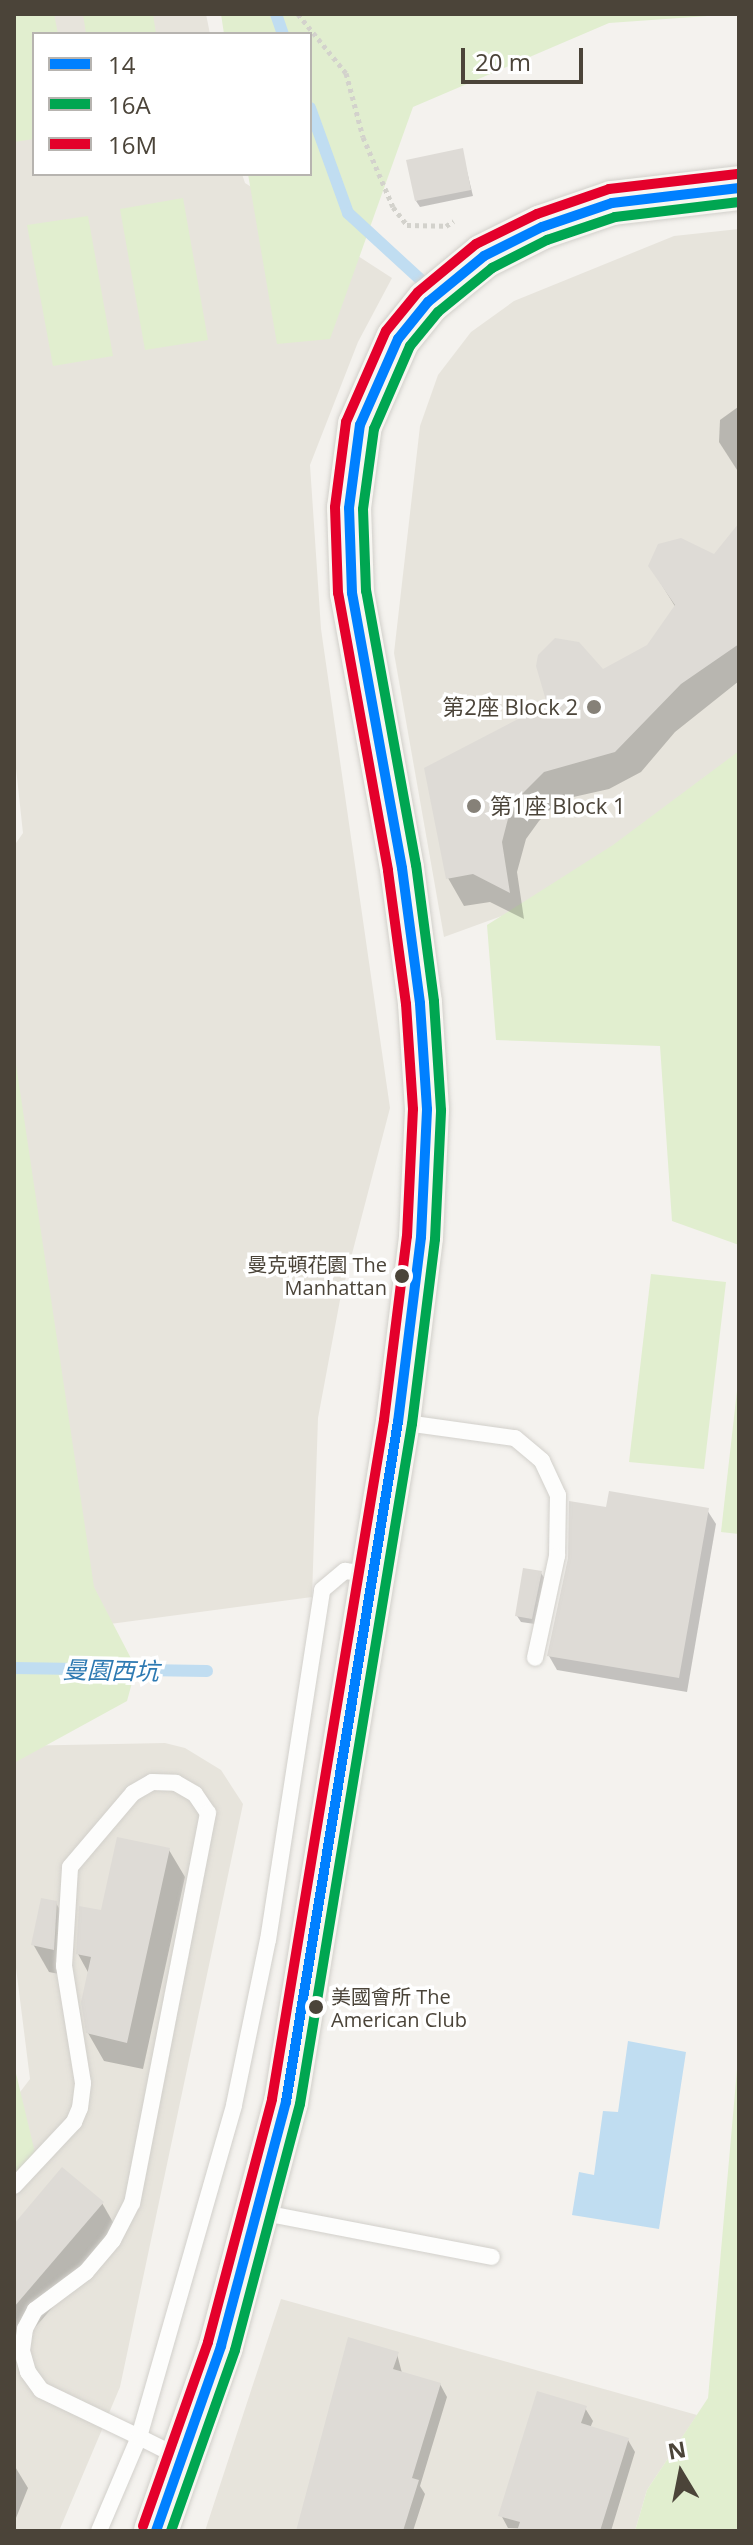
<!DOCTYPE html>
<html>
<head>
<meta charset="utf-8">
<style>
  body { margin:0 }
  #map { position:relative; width:753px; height:2545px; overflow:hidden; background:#f4f2ee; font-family:"Open Sans","Noto Sans TC",sans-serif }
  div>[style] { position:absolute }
  .residential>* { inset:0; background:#e7e4dc }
  .green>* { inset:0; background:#e1eecf }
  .water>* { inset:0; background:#c0ddf1 }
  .shadow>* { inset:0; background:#0003 }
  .stream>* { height:12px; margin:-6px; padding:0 6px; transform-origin:6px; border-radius:6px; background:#c0ddf1 }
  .building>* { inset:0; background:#dedbd6 }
  .path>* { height:5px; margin-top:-2.5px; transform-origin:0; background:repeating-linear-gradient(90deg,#d3d2cc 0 4px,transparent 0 8px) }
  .roads { filter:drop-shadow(0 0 2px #d2d0cb) drop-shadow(0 0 2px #d2d0cb) }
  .service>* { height:16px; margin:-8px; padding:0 8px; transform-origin:8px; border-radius:8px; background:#fdfdfc }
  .secondary>* { height:44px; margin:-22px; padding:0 22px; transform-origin:22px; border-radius:22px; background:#f7f6f1 }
  .bus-1>* { height:10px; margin:-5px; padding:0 5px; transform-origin:5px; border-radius:5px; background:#0080ff }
  .bus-2>* { height:10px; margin:-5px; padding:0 5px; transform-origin:5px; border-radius:5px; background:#00a651 }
  .bus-3>* { height:10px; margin:-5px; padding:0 5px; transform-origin:5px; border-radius:5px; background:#e4002b }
  .dots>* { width:22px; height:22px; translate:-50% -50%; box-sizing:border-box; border:4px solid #fff; border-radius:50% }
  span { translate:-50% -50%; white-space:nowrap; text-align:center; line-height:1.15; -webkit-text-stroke:7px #fff; paint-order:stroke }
  .bus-label { font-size:20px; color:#4b4439 }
  .right { translate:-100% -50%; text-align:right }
  .left { translate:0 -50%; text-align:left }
  .poi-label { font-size:22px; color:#4b4439 }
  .water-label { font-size:24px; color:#2e7ab2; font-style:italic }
  .frame { position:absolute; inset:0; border:16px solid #4b4439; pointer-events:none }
  .legend { position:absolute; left:32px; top:32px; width:280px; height:144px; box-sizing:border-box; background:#fff; border:2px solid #b7b4b0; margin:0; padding:10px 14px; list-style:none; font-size:24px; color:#4b4439 }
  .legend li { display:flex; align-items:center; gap:16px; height:40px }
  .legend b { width:40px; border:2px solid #b7b4b0 }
  .north { position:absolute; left:641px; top:2433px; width:80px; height:80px; -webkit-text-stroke:6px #fff; paint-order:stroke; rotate:350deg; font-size:22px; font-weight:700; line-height:32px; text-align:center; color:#4b4439 }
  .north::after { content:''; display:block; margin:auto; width:28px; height:36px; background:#4b4439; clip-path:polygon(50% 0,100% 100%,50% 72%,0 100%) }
  .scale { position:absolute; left:461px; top:48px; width:122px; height:36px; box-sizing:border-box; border:4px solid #4b4439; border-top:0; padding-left:10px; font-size:24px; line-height:28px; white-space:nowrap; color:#4b4439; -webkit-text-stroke:6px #fff; paint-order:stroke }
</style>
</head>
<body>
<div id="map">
  <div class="residential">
    <i style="clip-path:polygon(14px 14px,206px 14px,210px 34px,34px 34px,34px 174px,242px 174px,245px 183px,392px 278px,358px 342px,310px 465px,321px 629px,390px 1108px,340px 1300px,318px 1418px,312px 1597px,95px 1626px,14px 1079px,14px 846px,23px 833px,14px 750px)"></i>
    <i style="clip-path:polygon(739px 229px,739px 768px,611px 876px,444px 937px,394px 653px,420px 426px,438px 375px,471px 332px,514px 301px,674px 236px)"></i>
    <i style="clip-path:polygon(165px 1743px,185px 1748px,221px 1770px,243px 1804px,120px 2387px,59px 2531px,14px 2531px,14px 2100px,30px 2079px,14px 1952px,14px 1746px)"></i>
    <i style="clip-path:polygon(281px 2299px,697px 2415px,647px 2490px,635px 2531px,205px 2531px)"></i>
  </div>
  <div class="green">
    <i style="clip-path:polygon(14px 14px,54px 14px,58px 34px,34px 34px,34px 139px,14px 142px)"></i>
    <i style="clip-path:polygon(83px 14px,153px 14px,156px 34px,86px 34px)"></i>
    <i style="clip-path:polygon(221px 14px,736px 14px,609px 23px,413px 107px,330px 339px,277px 344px,248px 174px,310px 174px,310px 34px,224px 34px)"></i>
    <i style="clip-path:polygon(183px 198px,208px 340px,145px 350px,120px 209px)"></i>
    <i style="clip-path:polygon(88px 216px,113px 356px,53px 366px,27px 225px)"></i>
    <i style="clip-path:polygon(739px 751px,739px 1245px,672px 1221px,660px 1046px,496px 1040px,487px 925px,613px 845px)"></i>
    <i style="clip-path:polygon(14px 1051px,94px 1587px,136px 1668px,127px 1701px,14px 1763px)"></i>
    <i style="clip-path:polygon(651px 1274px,726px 1282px,704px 1469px,629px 1462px)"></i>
    <i style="clip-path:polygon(739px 1373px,739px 1534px,721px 1532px)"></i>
    <i style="clip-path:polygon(739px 2047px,739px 2531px,635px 2531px,647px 2490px,708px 2398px)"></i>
    <i style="clip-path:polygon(14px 2065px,37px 2161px,14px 2182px)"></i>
  </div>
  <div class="water">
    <i style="clip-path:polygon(628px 2041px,686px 2052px,659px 2229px,572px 2215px,579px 2172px,594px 2175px,603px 2111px,618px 2112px)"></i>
  </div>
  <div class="shadow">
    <i style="clip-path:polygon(462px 151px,473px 196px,420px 207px,416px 201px)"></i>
    <i style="clip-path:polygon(738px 407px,739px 407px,739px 473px,719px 442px,720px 420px)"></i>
    <i style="clip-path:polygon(739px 526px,739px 681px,675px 732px,641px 772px,609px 789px,560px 800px,539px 821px,526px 839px,517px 872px,524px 919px,490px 902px,464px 906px,448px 878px,549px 705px,648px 646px,676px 608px,650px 566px,714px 557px)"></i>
    <i style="clip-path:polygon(608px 1510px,707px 1510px,716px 1524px,687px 1692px,557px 1670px,549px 1656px,570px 1559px)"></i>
    <i style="clip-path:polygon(541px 1573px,545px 1579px,535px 1624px,521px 1622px,517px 1616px)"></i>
    <i style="clip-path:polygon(169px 1850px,185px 1877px,143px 2069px,104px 2061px,88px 2033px,89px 1974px,78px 1954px,103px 1913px)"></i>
    <i style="clip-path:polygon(56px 1903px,72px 1931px,69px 1976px,49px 1972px,33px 1944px)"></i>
    <i style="clip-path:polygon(102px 2203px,118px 2231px,14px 2352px,14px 2227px)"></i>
    <i style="clip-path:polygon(397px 2354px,402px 2373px,440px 2384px,447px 2397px,420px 2486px,425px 2494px,413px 2531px,302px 2531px)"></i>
    <i style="clip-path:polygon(585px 2408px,593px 2421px,590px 2428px,628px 2440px,635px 2452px,611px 2531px,508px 2528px,501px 2515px)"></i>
    <i style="clip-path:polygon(14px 2465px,28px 2488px,14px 2523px)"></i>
  </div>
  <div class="stream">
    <i style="left:276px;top:14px;width:21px;rotate:71deg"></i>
    <i style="left:310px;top:108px;width:112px;rotate:70.1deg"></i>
    <i style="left:348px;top:213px;width:100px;rotate:42.6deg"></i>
    <i style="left:14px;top:1668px;width:193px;rotate:0.9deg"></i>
  </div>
  <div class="building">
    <i style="clip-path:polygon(463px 148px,471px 190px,415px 201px,406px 160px)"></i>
    <i style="clip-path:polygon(739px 523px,739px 644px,681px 684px,615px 752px,544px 772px,523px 793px,510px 811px,502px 842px,510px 893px,473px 874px,446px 879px,424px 768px,547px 704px,536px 666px,538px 655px,555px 638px,579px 642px,603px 669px,647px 645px,675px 605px,648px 566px,658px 544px,681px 538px,714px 554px)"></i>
    <i style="clip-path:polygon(609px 1491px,709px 1508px,679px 1678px,547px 1656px,568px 1558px,569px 1501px,606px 1507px)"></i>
    <i style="clip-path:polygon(523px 1568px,542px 1571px,532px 1619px,515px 1616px)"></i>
    <i style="clip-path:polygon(117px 1837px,170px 1848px,127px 2043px,86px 2033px,81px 2002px,91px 1957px,76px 1954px,79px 1906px,101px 1910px)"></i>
    <i style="clip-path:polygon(41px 1898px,57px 1901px,54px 1950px,31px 1945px)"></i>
    <i style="clip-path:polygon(62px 2167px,104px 2202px,14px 2307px,14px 2224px)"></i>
    <i style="clip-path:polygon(348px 2337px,399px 2352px,393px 2369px,441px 2383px,412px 2478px,419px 2480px,403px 2531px,296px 2531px)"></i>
    <i style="clip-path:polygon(537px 2391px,587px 2406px,581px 2423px,629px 2438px,600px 2531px,517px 2531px,520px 2522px,498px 2516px)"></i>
  </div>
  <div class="path">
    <i style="left:298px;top:14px;width:76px;rotate:50.9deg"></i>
    <i style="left:346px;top:73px;width:66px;rotate:75.1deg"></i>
    <i style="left:363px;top:137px;width:76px;rotate:66.8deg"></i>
    <i style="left:393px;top:207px;width:23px;rotate:52deg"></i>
    <i style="left:407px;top:225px;width:39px;rotate:1deg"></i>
    <i style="left:446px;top:226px;width:9px;rotate:-32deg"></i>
  </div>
  <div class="roads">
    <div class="service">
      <i style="left:399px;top:1422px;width:117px;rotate:7.9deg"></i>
      <i style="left:515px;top:1438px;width:35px;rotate:40deg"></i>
      <i style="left:542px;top:1461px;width:38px;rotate:65deg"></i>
      <i style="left:558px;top:1495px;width:61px;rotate:90.9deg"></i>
      <i style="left:557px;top:1556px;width:104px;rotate:102.2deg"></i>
      <i style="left:14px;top:2186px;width:88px;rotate:-46.8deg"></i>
      <i style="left:74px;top:2122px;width:15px;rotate:-67deg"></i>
      <i style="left:80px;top:2108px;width:25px;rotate:-83deg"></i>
      <i style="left:83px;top:2083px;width:119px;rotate:-99.2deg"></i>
      <i style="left:64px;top:1966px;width:99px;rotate:-86.5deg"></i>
      <i style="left:70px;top:1867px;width:97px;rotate:-49.6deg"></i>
      <i style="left:133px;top:1793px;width:22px;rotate:-30deg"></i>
      <i style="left:152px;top:1782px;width:24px;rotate:2deg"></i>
      <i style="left:176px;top:1783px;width:22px;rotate:30deg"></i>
      <i style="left:195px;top:1794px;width:23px;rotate:56deg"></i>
      <i style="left:208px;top:1813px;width:397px;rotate:101deg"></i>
      <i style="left:132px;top:2203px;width:42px;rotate:117.2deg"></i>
      <i style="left:113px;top:2240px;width:42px;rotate:130.2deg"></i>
      <i style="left:86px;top:2272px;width:64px;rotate:143.3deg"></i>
      <i style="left:35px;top:2310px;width:21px;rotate:118deg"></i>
      <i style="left:25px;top:2329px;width:22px;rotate:98deg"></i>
      <i style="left:22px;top:2351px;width:22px;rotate:74deg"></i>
      <i style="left:28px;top:2372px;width:22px;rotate:54deg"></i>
      <i style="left:41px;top:2390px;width:109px;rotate:25.6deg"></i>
      <i style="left:139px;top:2437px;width:102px;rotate:113.1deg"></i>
      <i style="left:259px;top:2212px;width:237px;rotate:10.9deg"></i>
      <i style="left:179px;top:2457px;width:45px;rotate:-153.4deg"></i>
      <i style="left:139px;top:2437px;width:345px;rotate:-74deg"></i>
      <i style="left:234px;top:2105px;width:168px;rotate:-78.4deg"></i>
      <i style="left:268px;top:1940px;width:354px;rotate:-81.2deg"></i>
      <i style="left:322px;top:1590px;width:30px;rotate:-40deg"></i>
      <i style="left:345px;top:1571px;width:26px;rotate:7deg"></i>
    </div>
    <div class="secondary">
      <i style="left:156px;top:2531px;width:196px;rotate:-70.6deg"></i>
      <i style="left:221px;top:2346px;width:253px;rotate:-75.1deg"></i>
      <i style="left:286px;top:2102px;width:689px;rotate:-80.65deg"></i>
      <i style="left:398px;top:1422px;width:186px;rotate:-82.9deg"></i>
      <i style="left:421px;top:1237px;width:128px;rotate:-87.3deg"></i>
      <i style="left:427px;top:1109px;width:106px;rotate:-93.8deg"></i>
      <i style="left:420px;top:1003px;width:136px;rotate:-97.6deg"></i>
      <i style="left:402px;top:868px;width:280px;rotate:-100.3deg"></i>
      <i style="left:352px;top:593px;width:85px;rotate:-92deg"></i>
      <i style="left:349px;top:508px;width:84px;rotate:-82.5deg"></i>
      <i style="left:360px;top:425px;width:94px;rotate:-66.2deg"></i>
      <i style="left:398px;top:339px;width:48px;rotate:-51deg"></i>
      <i style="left:428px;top:302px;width:72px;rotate:-39.4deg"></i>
      <i style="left:484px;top:256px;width:65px;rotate:-26.6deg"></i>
      <i style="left:542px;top:227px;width:74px;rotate:-18.9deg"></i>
      <i style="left:612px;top:203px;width:128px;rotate:-6.7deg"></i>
    </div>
  </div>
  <div class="bus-1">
    <i style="left:156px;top:2531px;width:196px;rotate:-70.6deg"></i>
    <i style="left:221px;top:2346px;width:253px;rotate:-75.1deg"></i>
    <i style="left:286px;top:2102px;width:689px;rotate:-80.65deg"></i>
    <i style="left:398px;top:1422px;width:186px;rotate:-82.9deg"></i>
    <i style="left:421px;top:1237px;width:128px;rotate:-87.3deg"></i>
    <i style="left:427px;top:1109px;width:106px;rotate:-93.8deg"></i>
    <i style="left:420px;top:1003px;width:136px;rotate:-97.6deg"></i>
    <i style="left:402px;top:868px;width:280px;rotate:-100.3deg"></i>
    <i style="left:352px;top:593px;width:85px;rotate:-92deg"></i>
    <i style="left:349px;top:508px;width:84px;rotate:-82.5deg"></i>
    <i style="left:360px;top:425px;width:94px;rotate:-66.2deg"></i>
    <i style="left:398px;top:339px;width:48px;rotate:-51deg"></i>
    <i style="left:428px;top:302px;width:72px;rotate:-39.4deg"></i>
    <i style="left:484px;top:256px;width:65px;rotate:-26.6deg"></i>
    <i style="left:542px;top:227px;width:74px;rotate:-18.9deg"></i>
    <i style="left:612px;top:203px;width:128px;rotate:-6.7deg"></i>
  </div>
  <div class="bus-2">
    <i style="left:171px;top:2531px;width:192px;rotate:-70.5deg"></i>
    <i style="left:235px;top:2350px;width:254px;rotate:-75.2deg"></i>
    <i style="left:300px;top:2104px;width:689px;rotate:-80.65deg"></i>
    <i style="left:412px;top:1424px;width:186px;rotate:-82.9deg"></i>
    <i style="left:435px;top:1239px;width:129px;rotate:-87.3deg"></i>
    <i style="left:441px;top:1110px;width:109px;rotate:-93.7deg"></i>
    <i style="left:434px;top:1001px;width:137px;rotate:-97.5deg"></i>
    <i style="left:416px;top:865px;width:279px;rotate:-100.3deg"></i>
    <i style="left:366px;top:591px;width:82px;rotate:-92.1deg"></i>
    <i style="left:363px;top:509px;width:81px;rotate:-82.2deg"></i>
    <i style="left:374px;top:429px;width:90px;rotate:-66.6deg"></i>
    <i style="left:410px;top:346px;width:44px;rotate:-50.5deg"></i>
    <i style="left:438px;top:312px;width:70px;rotate:-39.2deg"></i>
    <i style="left:492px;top:268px;width:62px;rotate:-27deg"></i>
    <i style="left:547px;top:240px;width:72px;rotate:-18.7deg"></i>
    <i style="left:615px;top:217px;width:125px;rotate:-6.9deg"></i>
  </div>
  <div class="bus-3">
    <i style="left:143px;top:2526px;width:195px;rotate:-70.5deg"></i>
    <i style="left:208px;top:2342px;width:251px;rotate:-75.2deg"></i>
    <i style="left:272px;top:2099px;width:688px;rotate:-80.63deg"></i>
    <i style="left:384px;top:1420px;width:185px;rotate:-82.9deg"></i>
    <i style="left:407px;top:1236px;width:127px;rotate:-87.3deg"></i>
    <i style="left:413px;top:1109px;width:105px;rotate:-93.8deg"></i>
    <i style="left:406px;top:1004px;width:135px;rotate:-97.7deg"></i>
    <i style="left:388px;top:870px;width:281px;rotate:-100.2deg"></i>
    <i style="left:338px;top:593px;width:86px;rotate:-92deg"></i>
    <i style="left:335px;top:507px;width:86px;rotate:-82.6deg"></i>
    <i style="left:346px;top:422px;width:99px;rotate:-66.3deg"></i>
    <i style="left:386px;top:331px;width:50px;rotate:-50.6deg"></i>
    <i style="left:418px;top:292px;width:75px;rotate:-39.6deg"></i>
    <i style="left:476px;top:244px;width:68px;rotate:-26.2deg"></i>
    <i style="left:537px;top:214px;width:76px;rotate:-19.1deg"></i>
    <i style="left:609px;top:189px;width:129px;rotate:-6.7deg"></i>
  </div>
  <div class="dots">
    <i style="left:594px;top:707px;background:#868178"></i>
    <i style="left:474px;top:806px;background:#868178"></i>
    <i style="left:402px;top:1276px;background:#4b4439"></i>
    <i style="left:316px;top:2007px;background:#4b4439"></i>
  </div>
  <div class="bus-label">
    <span class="right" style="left:387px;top:1276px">曼克頓花園 The<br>Manhattan</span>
    <span class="left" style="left:331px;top:2008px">美國會所 The<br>American Club</span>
  </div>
  <div class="poi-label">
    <span class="right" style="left:578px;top:707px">第2座 Block 2</span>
    <span class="left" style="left:490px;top:806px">第1座 Block 1</span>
  </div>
  <div class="water-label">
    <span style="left:111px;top:1670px;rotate:1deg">曼園西坑</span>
  </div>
  <div class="frame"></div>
  <ul class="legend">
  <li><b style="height:10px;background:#0080ff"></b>14</li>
  <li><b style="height:10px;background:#00a651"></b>16A</li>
  <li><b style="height:10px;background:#e4002b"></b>16M</li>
  </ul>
  <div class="north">N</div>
  <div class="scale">20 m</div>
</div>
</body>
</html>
